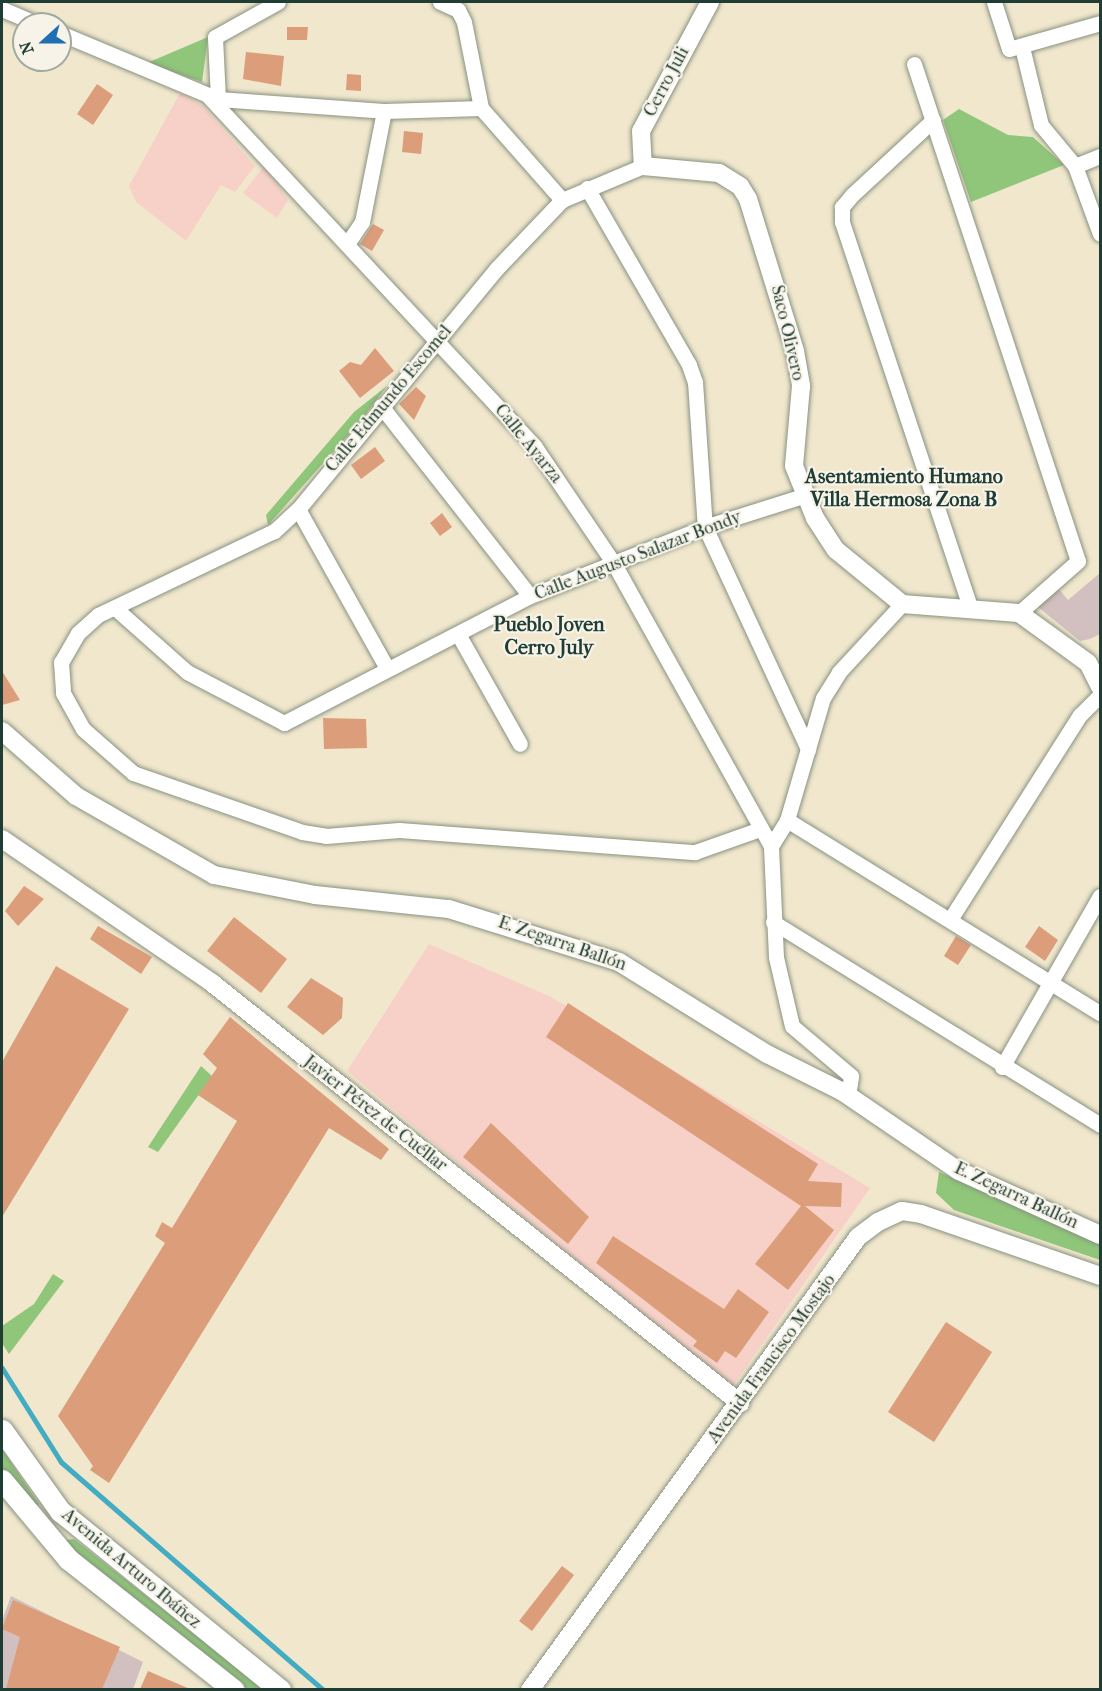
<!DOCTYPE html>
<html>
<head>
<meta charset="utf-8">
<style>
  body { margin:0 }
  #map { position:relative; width:1102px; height:1691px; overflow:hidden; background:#f0e7cd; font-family:"IM FELL French Canon",serif }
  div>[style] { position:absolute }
  .built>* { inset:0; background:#f7d1c7 }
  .industrial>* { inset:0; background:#d2bfc0 }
  .green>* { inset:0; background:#8fc679 }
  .stream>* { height:5px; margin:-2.5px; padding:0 2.5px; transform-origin:2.5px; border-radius:2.5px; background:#43abc2 }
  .building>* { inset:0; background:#dc9d7b }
  .roads { filter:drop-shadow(0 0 2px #889280) drop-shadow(0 0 2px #889280) }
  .minor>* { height:15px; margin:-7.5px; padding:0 7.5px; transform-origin:7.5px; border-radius:7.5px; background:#fff }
  .tertiary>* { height:18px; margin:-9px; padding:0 9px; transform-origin:9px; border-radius:9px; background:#fff }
  .secondary>* { height:21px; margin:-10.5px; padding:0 10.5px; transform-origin:10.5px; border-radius:10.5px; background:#fff }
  span { translate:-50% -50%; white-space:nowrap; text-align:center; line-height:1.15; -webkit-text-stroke:4.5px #f7f3e8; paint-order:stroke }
  .street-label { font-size:18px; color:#1f3d34 }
  .neighbourhood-label { font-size:20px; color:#1f3d34; font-weight:700 }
  .frame { position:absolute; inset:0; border:3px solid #1f3d34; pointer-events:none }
  .north { position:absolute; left:12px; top:12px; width:60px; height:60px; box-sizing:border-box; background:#f7f3e8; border:2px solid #a1aaa0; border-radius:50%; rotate:249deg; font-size:16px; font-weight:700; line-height:24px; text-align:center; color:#1f3d34 }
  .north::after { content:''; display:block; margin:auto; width:21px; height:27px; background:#1f6fb2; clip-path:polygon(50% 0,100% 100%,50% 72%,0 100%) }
</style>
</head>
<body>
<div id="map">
  <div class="built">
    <i style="clip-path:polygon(180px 93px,203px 106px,255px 166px,235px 192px,221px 185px,186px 241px,136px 202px,129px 186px)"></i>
    <i style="clip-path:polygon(264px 166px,288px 200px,277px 218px,243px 193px)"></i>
    <i style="clip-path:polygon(429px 944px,551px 997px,870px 1188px,731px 1389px,347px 1071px)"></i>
  </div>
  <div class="industrial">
    <i style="clip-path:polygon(1100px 573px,1100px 634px,1090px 639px,1080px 641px,1038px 607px,1058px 588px,1068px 600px)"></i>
    <i style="clip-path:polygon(11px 1596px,143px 1662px,133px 1689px,2px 1689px,2px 1621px)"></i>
  </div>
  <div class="green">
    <i style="clip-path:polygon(208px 37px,202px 82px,147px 63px)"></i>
    <i style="clip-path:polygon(959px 109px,1008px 135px,1033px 137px,1064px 165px,971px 202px,943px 120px)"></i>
    <i style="clip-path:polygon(387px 386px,358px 424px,268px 525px,266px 515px,354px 412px)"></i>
    <i style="clip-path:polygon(201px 1066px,212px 1076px,158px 1152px,148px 1147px)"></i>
    <i style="clip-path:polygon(939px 1172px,1100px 1243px,1100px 1260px,954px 1210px,936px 1193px)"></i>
    <i style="clip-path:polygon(53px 1274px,64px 1281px,9px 1354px,2px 1343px,2px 1326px,34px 1304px)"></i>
    <i style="clip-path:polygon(2px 1449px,39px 1504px,31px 1511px,2px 1469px)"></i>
    <i style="clip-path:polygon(74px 1539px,264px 1689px,247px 1689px,67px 1548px,66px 1540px)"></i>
  </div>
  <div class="stream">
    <i style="left:2px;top:1368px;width:111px;rotate:57.9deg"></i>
    <i style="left:61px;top:1462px;width:347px;rotate:41deg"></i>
  </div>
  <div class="building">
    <i style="clip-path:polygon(287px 27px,308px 27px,307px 40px,287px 40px)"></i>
    <i style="clip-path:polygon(246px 52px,284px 56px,281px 86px,243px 79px)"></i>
    <i style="clip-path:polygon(347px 74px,361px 75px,361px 91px,346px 90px)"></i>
    <i style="clip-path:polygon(97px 84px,113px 95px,93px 125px,77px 114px)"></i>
    <i style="clip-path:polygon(404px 131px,423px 133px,421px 154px,402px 152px)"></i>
    <i style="clip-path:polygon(373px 224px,384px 230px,372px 251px,360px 244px)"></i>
    <i style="clip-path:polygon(375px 348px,394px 371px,360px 398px,339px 371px,350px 362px,361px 365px)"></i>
    <i style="clip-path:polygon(416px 387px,426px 396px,414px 420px,399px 404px)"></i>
    <i style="clip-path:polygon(375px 447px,385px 461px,361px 479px,351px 465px)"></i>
    <i style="clip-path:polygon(442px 513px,452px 527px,440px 536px,430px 523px)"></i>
    <i style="clip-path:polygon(2px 671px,20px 700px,2px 705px)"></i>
    <i style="clip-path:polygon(323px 718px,366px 719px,367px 748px,324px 749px)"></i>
    <i style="clip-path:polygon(24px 886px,44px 899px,18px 926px,5px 911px)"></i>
    <i style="clip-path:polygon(234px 917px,287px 959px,261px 993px,207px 951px)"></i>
    <i style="clip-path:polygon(98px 926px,152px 957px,141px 974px,90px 939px)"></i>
    <i style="clip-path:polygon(1039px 926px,1058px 940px,1045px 961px,1025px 947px)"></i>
    <i style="clip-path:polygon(956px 936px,971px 945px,958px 965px,944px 956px)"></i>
    <i style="clip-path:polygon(56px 966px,129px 1009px,2px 1217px,2px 1062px)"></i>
    <i style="clip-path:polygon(311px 978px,343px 998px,342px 1018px,323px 1035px,287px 1007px)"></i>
    <i style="clip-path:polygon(568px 1003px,818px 1164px,808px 1181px,842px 1183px,841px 1207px,805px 1206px,834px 1230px,788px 1290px,755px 1264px,801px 1206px,546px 1037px)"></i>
    <i style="clip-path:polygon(230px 1017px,389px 1149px,381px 1160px,329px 1128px,109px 1483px,90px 1470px,93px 1466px,58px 1416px,165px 1243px,155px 1236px,162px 1222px,172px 1228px,237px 1121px,198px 1095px,217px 1068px,203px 1054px)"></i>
    <i style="clip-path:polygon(491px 1123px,589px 1217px,568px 1244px,463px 1157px)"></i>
    <i style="clip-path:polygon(613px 1236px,724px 1309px,738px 1289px,769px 1312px,736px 1358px,725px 1351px,717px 1363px,693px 1346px,697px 1341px,596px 1263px)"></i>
    <i style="clip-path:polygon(946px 1322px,992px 1352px,934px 1442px,888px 1412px)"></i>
    <i style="clip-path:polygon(562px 1566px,574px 1575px,532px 1631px,519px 1621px)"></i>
    <i style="clip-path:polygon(13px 1600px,120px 1647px,102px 1689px,6px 1689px,20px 1637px,2px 1629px)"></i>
    <i style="clip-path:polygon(148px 1671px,190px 1689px,140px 1689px)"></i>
  </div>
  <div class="roads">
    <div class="minor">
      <i style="left:440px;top:2px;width:20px;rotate:24deg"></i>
      <i style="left:458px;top:10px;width:13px;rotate:63deg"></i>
      <i style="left:464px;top:22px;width:88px;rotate:78.8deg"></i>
      <i style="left:481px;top:108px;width:123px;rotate:48.6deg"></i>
      <i style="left:994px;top:2px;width:49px;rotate:72.3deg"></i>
      <i style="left:1009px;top:49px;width:95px;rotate:-15.9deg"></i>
      <i style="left:2px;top:9px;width:38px;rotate:23deg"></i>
      <i style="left:60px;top:33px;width:171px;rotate:22.7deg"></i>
      <i style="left:218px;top:99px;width:166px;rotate:4.1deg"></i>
      <i style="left:384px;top:111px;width:97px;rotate:-1.8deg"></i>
      <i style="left:1022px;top:47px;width:80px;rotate:76.3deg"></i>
      <i style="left:1041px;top:125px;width:53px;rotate:50.3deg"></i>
      <i style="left:1075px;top:166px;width:72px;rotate:69.8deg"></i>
      <i style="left:914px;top:64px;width:523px;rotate:71.74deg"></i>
      <i style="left:1078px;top:561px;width:79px;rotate:138.6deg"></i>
      <i style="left:209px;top:97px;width:478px;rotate:47deg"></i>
      <i style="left:535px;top:447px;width:139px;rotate:55.9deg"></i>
      <i style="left:613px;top:562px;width:325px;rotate:60.9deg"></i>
      <i style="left:218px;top:99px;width:62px;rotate:-92.8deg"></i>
      <i style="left:215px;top:37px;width:72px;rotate:-29.1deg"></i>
      <i style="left:933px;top:120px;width:110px;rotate:137.2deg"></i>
      <i style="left:852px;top:195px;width:16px;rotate:130deg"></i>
      <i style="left:842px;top:207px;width:15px;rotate:90deg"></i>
      <i style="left:842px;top:222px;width:408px;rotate:71.6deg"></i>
      <i style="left:643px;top:166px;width:88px;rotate:157.2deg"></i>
      <i style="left:562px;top:200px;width:94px;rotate:133.7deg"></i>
      <i style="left:497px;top:268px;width:313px;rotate:129.5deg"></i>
      <i style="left:298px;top:509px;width:33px;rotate:137deg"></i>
      <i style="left:274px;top:531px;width:195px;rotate:154.5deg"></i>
      <i style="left:98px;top:615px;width:27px;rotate:138deg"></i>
      <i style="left:78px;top:633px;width:34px;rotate:120deg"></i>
      <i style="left:61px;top:662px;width:31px;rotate:86deg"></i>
      <i style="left:63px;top:693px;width:41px;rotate:60.9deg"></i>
      <i style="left:83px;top:729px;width:67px;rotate:41.3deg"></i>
      <i style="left:133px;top:773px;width:179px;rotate:19.2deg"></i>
      <i style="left:302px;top:832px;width:24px;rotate:9deg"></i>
      <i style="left:326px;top:836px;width:73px;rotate:-4.7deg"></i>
      <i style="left:399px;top:830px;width:297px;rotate:4.3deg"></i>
      <i style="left:695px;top:852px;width:69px;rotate:-19.5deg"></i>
      <i style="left:1075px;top:166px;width:27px;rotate:-22deg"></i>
      <i style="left:587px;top:188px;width:204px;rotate:60deg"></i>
      <i style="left:689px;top:365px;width:18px;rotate:71deg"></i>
      <i style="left:695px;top:382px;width:145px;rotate:86.1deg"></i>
      <i style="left:705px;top:527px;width:245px;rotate:65.1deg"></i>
      <i style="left:347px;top:244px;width:27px;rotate:-56deg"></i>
      <i style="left:362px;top:222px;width:113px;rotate:-78.8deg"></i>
      <i style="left:381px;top:406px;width:241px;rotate:51.9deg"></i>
      <i style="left:298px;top:509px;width:182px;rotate:60.8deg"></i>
      <i style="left:115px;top:608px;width:96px;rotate:41.6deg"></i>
      <i style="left:187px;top:672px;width:110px;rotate:27.7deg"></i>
      <i style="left:284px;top:723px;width:277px;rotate:-27.3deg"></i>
      <i style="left:530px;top:596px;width:188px;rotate:-21.5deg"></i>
      <i style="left:705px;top:527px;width:103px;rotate:-17.6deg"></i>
      <i style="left:458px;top:634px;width:126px;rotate:60.6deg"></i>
      <i style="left:787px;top:820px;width:368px;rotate:31.7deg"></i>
      <i style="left:951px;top:918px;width:241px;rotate:-57.6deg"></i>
      <i style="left:1080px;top:715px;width:28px;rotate:-45deg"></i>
      <i style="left:773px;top:922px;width:385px;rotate:31.8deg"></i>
      <i style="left:1002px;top:1067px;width:197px;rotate:-60.2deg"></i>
      <i style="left:848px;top:1096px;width:20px;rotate:-81deg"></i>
      <i style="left:851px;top:1076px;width:77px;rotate:-139.7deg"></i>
      <i style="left:792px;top:1026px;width:71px;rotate:-103.1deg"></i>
      <i style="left:776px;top:957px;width:111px;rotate:-92.6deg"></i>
      <i style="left:771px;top:846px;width:31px;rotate:-58deg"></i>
      <i style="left:787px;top:820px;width:127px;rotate:-73.6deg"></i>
      <i style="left:823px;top:698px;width:31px;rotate:-58deg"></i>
      <i style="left:839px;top:672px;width:93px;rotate:-47.2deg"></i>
    </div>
    <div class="tertiary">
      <i style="left:710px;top:2px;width:146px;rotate:118.1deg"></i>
      <i style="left:641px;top:131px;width:35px;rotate:87deg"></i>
      <i style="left:643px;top:166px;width:76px;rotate:5.3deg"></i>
      <i style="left:719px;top:173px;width:25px;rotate:32deg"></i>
      <i style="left:740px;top:186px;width:15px;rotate:58deg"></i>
      <i style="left:748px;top:199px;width:159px;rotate:72.8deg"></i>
      <i style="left:795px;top:351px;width:36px;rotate:80deg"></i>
      <i style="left:801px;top:386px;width:80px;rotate:95deg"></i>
      <i style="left:794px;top:466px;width:56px;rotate:68deg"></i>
      <i style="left:815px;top:518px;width:38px;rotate:57deg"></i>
      <i style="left:836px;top:550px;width:85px;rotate:39.3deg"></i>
      <i style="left:902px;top:604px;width:117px;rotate:4.4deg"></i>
      <i style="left:1019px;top:613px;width:85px;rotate:35.9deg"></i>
      <i style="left:1088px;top:663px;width:27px;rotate:63deg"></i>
      <i style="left:2px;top:731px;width:98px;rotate:41.3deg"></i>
      <i style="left:76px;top:796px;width:159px;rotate:29.8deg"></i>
      <i style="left:214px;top:875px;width:103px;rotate:11.2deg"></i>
      <i style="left:315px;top:895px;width:135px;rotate:6deg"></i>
      <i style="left:449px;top:909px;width:178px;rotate:17.3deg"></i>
      <i style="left:619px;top:962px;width:174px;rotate:31.9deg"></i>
      <i style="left:767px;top:1054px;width:85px;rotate:26.6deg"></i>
      <i style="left:843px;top:1092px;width:140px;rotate:34.3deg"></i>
      <i style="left:959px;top:1171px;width:155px;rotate:24.4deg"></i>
      <i style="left:2px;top:839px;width:255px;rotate:34.4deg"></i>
      <i style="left:212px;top:983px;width:675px;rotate:38.5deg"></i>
      <i style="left:530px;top:1690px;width:559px;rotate:-54.09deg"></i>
      <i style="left:858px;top:1237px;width:25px;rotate:-37deg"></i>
      <i style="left:878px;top:1222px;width:26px;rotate:-25deg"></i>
      <i style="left:902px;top:1211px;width:19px;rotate:9deg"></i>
      <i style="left:921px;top:1214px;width:189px;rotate:19.1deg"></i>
    </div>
    <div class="secondary">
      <i style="left:2px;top:1430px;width:100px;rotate:54.4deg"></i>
      <i style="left:60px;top:1511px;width:284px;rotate:39.1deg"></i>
      <i style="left:2px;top:1480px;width:103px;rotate:50.1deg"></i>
      <i style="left:68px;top:1559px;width:211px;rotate:38.3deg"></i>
    </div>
  </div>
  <div class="street-label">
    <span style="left:667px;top:82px;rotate:-62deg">Cerro Juli</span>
    <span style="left:787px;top:333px;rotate:77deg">Saco Olivero</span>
    <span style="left:389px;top:399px;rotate:-50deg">Calle Edmundo Escomel</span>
    <span style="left:528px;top:444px;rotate:51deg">Calle Ayarza</span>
    <span style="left:638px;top:556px;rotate:-21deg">Calle Augusto Salazar Bondy</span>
    <span style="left:562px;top:944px;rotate:19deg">E. Zegarra Ballón</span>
    <span style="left:375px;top:1114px;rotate:38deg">Javier Pérez de Cuéllar</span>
    <span style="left:1016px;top:1196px;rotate:25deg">E. Zegarra Ballón</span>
    <span style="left:772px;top:1359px;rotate:-54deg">Avenida Francisco Mostajo</span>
    <span style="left:131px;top:1569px;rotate:40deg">Avenida Arturo Ibáñez</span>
  </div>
  <div class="neighbourhood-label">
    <span style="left:904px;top:488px">Asentamiento Humano<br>Villa Hermosa Zona B</span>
    <span style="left:549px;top:636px">Pueblo Joven<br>Cerro July</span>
  </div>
  <div class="frame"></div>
  <div class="north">N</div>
</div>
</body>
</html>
